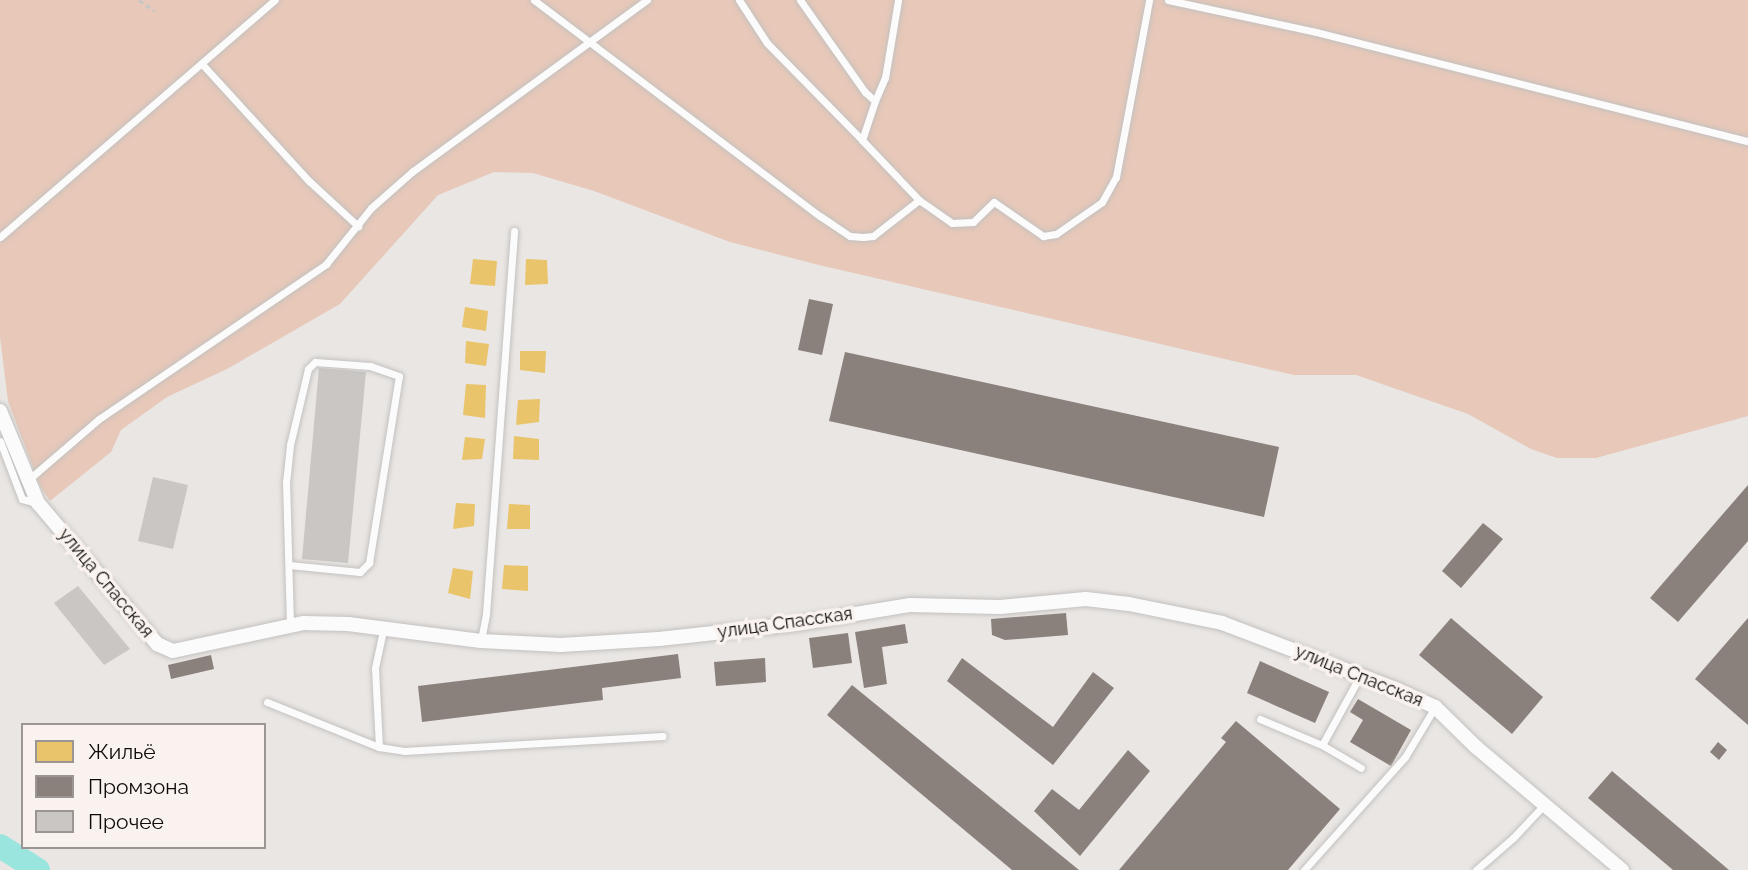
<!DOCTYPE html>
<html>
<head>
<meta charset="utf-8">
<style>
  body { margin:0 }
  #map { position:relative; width:1748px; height:870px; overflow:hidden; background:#e9e6e4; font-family:Raleway,sans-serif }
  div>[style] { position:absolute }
  .green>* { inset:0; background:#e7c8b9 }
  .homes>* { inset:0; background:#e9c46a }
  .industry>* { inset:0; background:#8a817c }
  .river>* { height:24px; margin:-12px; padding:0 12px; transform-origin:12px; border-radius:12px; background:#9be5df }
  .building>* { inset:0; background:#c9c6c4 }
  .path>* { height:2.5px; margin-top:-1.25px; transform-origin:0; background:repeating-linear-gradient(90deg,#c8c7c6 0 5px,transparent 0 8.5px) }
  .roads { filter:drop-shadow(0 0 2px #c3c1bf) drop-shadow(0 0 2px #c3c1bf) }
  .service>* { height:7px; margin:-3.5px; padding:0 3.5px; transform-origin:3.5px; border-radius:3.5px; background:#fcfbfb }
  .minor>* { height:14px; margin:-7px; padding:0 7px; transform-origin:7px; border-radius:7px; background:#fcfbfb }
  span { translate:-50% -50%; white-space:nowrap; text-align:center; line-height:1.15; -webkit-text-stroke:7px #f9f2ef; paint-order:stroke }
  .street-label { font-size:18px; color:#0e0c0b }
  .legend { position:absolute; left:21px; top:723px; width:245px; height:126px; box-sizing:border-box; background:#f9f2ef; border:2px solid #9b9694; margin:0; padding:9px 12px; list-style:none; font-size:21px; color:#0e0c0b }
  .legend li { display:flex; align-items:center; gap:14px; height:35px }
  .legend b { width:35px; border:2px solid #9b9694 }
</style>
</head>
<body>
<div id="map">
  <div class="green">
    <i style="clip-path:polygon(0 0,1748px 0,1748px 416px,1596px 458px,1557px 458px,1531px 449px,1468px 414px,1356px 375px,1294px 375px,819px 265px,730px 242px,594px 191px,533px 173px,494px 172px,438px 195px,340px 304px,227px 369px,167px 397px,121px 430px,111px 452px,50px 501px,40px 486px,8px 401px,0 337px)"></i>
  </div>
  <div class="homes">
    <i style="clip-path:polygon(473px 259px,497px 261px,495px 286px,470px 284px)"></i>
    <i style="clip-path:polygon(526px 259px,547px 260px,548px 284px,525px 285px)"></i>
    <i style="clip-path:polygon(465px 307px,488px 311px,486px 331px,462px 327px)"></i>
    <i style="clip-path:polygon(466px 341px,489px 344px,486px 366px,465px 363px)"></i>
    <i style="clip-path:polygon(520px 351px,546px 351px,545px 373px,520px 370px)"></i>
    <i style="clip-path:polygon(466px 384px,486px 385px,485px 418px,463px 415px)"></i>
    <i style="clip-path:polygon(540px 399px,539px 422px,516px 425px,518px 400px)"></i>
    <i style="clip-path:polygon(514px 436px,539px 439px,539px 460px,513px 459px)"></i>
    <i style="clip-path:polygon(465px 437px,485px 439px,482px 459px,462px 460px)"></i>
    <i style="clip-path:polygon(456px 503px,475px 504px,474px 526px,453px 529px)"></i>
    <i style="clip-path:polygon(509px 504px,530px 505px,530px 529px,507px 529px)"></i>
    <i style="clip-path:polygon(504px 565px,528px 566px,528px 591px,502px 589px)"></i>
    <i style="clip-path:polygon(453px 568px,473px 571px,470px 599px,448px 593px)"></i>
  </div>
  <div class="industry">
    <i style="clip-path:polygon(809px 299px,833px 304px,822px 355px,798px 350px)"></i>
    <i style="clip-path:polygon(845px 352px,1279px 447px,1264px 517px,829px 421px)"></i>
    <i style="clip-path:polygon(1748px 485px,1748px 541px,1678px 622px,1650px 598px)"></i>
    <i style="clip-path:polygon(1483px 523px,1503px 539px,1461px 588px,1442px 571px)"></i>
    <i style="clip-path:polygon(1066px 613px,1068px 635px,1005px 640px,992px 635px,991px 619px)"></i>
    <i style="clip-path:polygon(1451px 618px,1543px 697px,1512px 734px,1419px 655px)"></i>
    <i style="clip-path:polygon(1748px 618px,1748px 725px,1695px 679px)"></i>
    <i style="clip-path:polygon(905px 624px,908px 643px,882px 647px,887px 684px,864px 688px,855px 632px)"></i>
    <i style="clip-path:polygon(848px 633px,852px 663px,813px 668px,809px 638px)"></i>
    <i style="clip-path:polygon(678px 654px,681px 678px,602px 688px,603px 700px,422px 722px,418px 686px)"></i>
    <i style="clip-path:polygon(211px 655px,214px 669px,171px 679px,168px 665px)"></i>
    <i style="clip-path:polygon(765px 658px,766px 682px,716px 686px,714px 662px)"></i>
    <i style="clip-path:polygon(962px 658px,1053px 727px,1093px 672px,1114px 688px,1053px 765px,947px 681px)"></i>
    <i style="clip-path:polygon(1260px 661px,1329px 692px,1315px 723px,1247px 693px)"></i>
    <i style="clip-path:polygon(852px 685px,1079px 870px,1012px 870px,827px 715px)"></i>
    <i style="clip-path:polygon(1358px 699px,1411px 730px,1391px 766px,1350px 742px,1363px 720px,1350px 712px)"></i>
    <i style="clip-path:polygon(1236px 721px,1340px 809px,1288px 870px,1119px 870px,1226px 742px,1221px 738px)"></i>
    <i style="clip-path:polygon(1718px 742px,1727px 750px,1719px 760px,1710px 752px)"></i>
    <i style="clip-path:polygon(1128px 750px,1150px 771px,1080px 856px,1034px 811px,1052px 789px,1079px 810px)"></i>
    <i style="clip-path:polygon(1612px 771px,1729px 870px,1673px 870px,1588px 798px)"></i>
  </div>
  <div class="river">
    <i style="left:0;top:846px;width:45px;rotate:32.3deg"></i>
  </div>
  <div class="building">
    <i style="clip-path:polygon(319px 368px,366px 372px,348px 563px,302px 559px)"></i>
    <i style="clip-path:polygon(153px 477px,188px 485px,173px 549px,138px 541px)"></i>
    <i style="clip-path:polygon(78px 586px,130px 649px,104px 665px,54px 603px)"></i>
  </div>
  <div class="path">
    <i style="left:139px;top:0;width:19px;rotate:35deg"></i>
  </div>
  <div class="roads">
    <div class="service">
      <i style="left:534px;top:0;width:358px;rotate:37.1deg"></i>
      <i style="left:820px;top:216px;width:36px;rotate:34deg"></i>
      <i style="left:850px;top:236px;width:13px;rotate:4deg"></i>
      <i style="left:863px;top:237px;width:10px;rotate:-6deg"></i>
      <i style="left:873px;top:236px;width:58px;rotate:-38deg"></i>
      <i style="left:919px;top:200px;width:40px;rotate:34.9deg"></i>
      <i style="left:952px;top:223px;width:21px;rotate:-3deg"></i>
      <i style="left:973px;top:222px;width:29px;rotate:-44deg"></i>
      <i style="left:994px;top:202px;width:60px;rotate:34.8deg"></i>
      <i style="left:1043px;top:236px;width:13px;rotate:-9deg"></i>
      <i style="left:1056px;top:234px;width:56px;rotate:-34.8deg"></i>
      <i style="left:1102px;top:202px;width:29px;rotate:-61deg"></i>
      <i style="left:1116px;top:177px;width:180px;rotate:-79.4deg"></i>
      <i style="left:739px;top:0;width:51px;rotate:56.9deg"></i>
      <i style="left:767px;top:43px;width:136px;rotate:45.6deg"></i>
      <i style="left:800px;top:0;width:113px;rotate:54.8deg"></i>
      <i style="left:865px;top:92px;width:13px;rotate:42deg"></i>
      <i style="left:875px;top:101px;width:41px;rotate:108.4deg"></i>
      <i style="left:862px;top:140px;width:83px;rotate:46.5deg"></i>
      <i style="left:1168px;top:0;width:151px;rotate:12.2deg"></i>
      <i style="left:1316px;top:32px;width:446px;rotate:14.2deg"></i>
      <i style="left:202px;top:64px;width:159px;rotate:47.6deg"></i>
      <i style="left:309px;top:181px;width:67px;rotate:42.6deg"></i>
      <i style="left:875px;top:101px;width:25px;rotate:-67deg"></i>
      <i style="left:885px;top:78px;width:79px;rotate:-80.5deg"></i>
      <i style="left:0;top:237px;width:363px;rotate:-40.8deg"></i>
      <i style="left:0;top:441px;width:62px;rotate:69.2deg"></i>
      <i style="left:22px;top:499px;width:16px;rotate:15deg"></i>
      <i style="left:28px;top:480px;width:94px;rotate:-40.7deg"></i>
      <i style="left:99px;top:419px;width:275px;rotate:-34.3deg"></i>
      <i style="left:326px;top:264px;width:72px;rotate:-51.2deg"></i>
      <i style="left:371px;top:208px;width:56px;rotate:-41.4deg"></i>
      <i style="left:413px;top:171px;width:290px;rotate:-36.2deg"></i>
      <i style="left:289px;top:565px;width:71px;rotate:5.6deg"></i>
      <i style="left:360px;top:572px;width:13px;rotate:-45deg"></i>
      <i style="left:369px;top:563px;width:189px;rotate:-80.9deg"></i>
      <i style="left:399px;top:376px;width:31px;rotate:-161deg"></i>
      <i style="left:370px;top:366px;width:55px;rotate:-175.8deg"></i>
      <i style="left:315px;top:362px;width:10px;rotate:135deg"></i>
      <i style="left:308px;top:369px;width:78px;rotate:103.3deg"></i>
      <i style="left:290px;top:445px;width:36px;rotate:96deg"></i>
      <i style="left:286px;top:481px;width:145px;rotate:88.4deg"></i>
      <i style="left:481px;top:640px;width:26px;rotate:-79deg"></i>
      <i style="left:486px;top:614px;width:384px;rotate:-85.8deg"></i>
      <i style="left:267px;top:702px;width:121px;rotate:21.9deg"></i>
      <i style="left:379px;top:747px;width:25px;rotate:9deg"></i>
      <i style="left:404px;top:751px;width:259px;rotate:-3.3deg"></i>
      <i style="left:1260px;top:719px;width:67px;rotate:22.8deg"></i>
      <i style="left:1322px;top:745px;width:45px;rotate:30.5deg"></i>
      <i style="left:1322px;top:745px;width:79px;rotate:-61.2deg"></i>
      <i style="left:379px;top:747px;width:79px;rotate:-92.9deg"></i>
      <i style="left:375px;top:668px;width:40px;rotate:-78deg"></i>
      <i style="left:1304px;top:870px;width:152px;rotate:-48.2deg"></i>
      <i style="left:1405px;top:757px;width:58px;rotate:-59deg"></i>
      <i style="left:1476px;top:870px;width:49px;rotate:-40.9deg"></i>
      <i style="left:1513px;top:838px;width:45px;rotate:-46.8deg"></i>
    </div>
    <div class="minor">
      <i style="left:0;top:411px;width:100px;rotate:67.6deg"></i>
      <i style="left:38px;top:503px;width:185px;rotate:49.8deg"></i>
      <i style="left:157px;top:644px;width:17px;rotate:24deg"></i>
      <i style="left:173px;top:651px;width:134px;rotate:-12.1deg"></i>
      <i style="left:304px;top:623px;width:44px;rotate:1.3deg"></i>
      <i style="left:348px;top:624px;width:134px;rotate:7.3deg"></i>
      <i style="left:481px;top:641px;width:80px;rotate:2.9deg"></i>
      <i style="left:561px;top:645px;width:98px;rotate:-3.5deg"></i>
      <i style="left:659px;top:639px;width:137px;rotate:-6.3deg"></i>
      <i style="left:795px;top:624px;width:117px;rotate:-9.4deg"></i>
      <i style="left:910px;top:605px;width:90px;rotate:1.3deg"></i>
      <i style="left:1000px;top:607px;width:86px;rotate:-5.3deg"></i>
      <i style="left:1086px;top:599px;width:43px;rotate:6.6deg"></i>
      <i style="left:1129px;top:604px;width:95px;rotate:11.5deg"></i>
      <i style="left:1222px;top:623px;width:188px;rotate:20.8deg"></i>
      <i style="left:1398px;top:690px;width:41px;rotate:24.7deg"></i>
      <i style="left:1435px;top:707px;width:57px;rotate:44.3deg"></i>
      <i style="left:1476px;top:747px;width:191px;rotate:40.1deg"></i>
    </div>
  </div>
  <div class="street-label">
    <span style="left:106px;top:583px;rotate:50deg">улица Спасская</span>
    <span style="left:785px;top:623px;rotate:-8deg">улица Спасская</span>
    <span style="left:1359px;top:676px;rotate:22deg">улица Спасская</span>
  </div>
  <ul class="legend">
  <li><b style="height:19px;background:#e9c46a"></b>Жильё</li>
  <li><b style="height:19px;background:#8a817c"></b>Промзона</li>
  <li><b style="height:19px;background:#c9c6c4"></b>Прочее</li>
  </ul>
</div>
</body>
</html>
